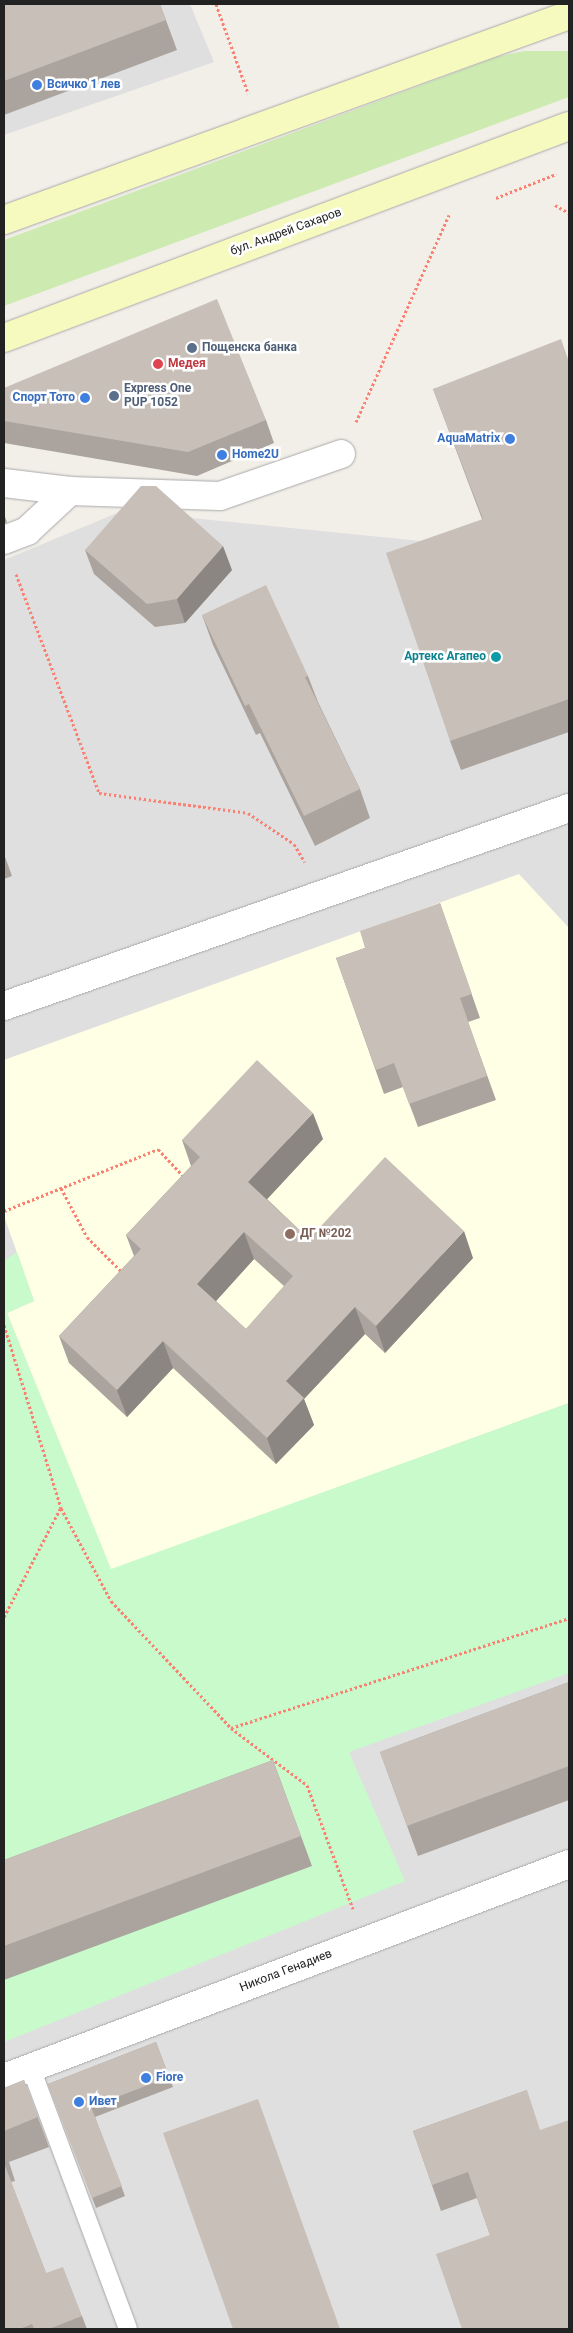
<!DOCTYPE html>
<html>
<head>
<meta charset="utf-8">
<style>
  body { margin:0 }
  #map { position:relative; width:573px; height:2333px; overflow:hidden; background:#f2efe9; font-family:Roboto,sans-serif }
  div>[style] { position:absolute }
  .residential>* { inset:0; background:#e0dfdf }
  .education>* { inset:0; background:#ffffe5 }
  .grass>* { inset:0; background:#cdebb0 }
  .park>* { inset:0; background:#c8facc }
  .path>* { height:3px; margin-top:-1.5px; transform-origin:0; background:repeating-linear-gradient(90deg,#fa8072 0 2.5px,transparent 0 5px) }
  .roads { filter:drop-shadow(0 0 1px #a9a9a9) drop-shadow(0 0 1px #a9a9a9) }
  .service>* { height:18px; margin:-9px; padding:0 9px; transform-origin:9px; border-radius:9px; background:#fff }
  .minor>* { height:28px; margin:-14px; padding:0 14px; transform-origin:14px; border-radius:14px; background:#fff }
  .secondary>* { height:28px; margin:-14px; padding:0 14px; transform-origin:14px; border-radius:14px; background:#f7fabf }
  .wall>* { inset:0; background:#aba49e }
  .shaded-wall>* { inset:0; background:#8b8681 }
  .building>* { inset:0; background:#c7bfb8 }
  .dots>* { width:14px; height:14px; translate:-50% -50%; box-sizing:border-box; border:2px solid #fff; border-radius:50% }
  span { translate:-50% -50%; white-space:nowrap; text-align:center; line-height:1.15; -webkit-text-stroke:5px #fff; paint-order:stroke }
  .shop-label { font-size:12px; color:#366cbe; font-weight:700 }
  .left { translate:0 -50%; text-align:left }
  .right { translate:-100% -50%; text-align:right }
  .street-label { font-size:12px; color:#222 }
  .service-label { font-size:12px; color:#4e5e75; font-weight:700 }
  .health-label { font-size:12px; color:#be3a42; font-weight:700 }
  .culture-label { font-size:12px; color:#0d838f; font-weight:700 }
  .education-label { font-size:12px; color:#785e54; font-weight:700 }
  .frame { position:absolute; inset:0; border:5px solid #222; pointer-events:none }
</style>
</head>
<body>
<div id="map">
  <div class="residential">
    <i style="clip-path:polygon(4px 4px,190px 4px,214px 62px,4px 135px)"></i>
    <i style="clip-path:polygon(569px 509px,569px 2329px,4px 2329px,4px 560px,122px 511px,451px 544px)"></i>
  </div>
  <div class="education">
    <i style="clip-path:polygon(519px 874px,569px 928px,569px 1403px,111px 1570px,7px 1313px,34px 1301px,4px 1216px,4px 1060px)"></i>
  </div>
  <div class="grass">
    <i style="clip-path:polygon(524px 51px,569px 51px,569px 97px,4px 306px,4px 240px,497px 57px)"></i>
  </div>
  <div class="park">
    <i style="clip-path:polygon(17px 1252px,34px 1301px,7px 1313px,111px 1569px,569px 1403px,569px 1673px,349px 1752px,405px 1881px,4px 2042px,4px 1261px)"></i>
  </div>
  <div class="path">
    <i style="left:216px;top:4px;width:95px;rotate:70.2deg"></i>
    <i style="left:496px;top:198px;width:65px;rotate:-21.8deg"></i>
    <i style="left:555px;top:205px;width:16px;rotate:30deg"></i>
    <i style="left:356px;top:422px;width:227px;rotate:-65.8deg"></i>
    <i style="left:16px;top:574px;width:234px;rotate:69.2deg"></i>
    <i style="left:99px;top:793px;width:150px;rotate:7.6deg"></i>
    <i style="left:248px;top:813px;width:55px;rotate:34deg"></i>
    <i style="left:294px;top:844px;width:21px;rotate:59deg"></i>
    <i style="left:61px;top:1188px;width:55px;rotate:62deg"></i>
    <i style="left:87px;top:1237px;width:51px;rotate:45deg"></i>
    <i style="left:4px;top:1211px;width:166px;rotate:-21.9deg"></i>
    <i style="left:158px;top:1149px;width:38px;rotate:47deg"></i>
    <i style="left:4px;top:1325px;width:192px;rotate:72.7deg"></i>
    <i style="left:61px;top:1508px;width:106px;rotate:61.7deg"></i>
    <i style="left:111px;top:1601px;width:175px;rotate:46.6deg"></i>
    <i style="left:231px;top:1728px;width:95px;rotate:36.9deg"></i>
    <i style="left:307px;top:1785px;width:132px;rotate:69.6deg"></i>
    <i style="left:4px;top:1617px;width:122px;rotate:-62.6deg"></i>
    <i style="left:231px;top:1728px;width:355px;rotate:-18deg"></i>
  </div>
  <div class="roads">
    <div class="service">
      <i style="left:31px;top:2068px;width:278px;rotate:69.6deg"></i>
    </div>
    <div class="minor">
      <i style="left:4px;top:483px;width:66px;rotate:6.9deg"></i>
      <i style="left:70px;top:491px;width:150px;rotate:1.9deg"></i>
      <i style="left:220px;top:496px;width:128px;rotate:-19.1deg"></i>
      <i style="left:4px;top:540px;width:25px;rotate:-21deg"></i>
      <i style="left:27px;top:531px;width:59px;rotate:-42.9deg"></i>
      <i style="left:4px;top:1006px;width:599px;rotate:-19.31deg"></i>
      <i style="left:4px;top:2078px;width:604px;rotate:-20.74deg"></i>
    </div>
    <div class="secondary">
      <i style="left:4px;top:220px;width:601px;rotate:-19.94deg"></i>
      <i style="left:4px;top:338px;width:603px;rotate:-20.57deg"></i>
    </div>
  </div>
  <div class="wall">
    <i style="clip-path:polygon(4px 4px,160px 4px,177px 50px,4px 115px)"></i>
    <i style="clip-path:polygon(569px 362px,569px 732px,461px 770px,450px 741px,482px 519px,433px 389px)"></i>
    <i style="clip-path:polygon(4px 388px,266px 420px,274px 443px,197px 476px,4px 443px)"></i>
    <i style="clip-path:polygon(4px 514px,7px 522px,4px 524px)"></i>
    <i style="clip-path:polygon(85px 550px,232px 570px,185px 623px,155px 627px,94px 574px)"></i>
    <i style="clip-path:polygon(202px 615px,308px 676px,318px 702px,360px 789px,370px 818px,315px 846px,260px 733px,256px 735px,213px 645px)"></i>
    <i style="clip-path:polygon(4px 854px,12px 876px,4px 879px)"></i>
    <i style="clip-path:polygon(440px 903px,480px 1018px,468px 1022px,496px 1100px,418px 1127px,403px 1087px,384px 1094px,336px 958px,365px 948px)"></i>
    <i style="clip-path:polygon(evenodd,323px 1139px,267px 1199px,309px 1239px,473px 1258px,385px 1353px,365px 1334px,304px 1399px,314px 1425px,276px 1464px,173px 1368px,127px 1417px,69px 1363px,59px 1336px,134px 1256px,126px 1235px,191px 1166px,182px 1140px,323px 1139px,254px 1259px,284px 1286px,246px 1329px,216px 1301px,254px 1259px)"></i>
    <i style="clip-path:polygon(569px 1682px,569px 1800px,418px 1856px,380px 1752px)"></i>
    <i style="clip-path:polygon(273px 1760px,312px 1866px,4px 1980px,4px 1860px)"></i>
    <i style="clip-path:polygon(156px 2042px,173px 2087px,95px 2117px,125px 2196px,96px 2208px,48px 2084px)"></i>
    <i style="clip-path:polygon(24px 2080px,49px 2147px,9px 2162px,15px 2181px,11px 2182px,46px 2273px,82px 2316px,87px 2329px,4px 2329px,4px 2088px)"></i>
    <i style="clip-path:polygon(527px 2090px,490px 2235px,477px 2198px,441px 2211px,413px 2131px)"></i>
  </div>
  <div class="shaded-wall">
    <i style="clip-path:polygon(223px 546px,232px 570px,185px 623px,177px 599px)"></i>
    <i style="clip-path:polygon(313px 1113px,323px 1139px,258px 1209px,248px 1182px)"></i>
    <i style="clip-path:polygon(464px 1231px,473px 1258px,385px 1353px,376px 1326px)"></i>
    <i style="clip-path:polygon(244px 1232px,254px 1259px,207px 1311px,197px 1284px)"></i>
    <i style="clip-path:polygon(355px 1307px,365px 1334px,304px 1399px,314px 1425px,276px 1464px,267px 1438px,286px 1381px)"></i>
    <i style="clip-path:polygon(163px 1341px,173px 1368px,127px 1417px,117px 1390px)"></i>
  </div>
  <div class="building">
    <i style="clip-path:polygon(4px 4px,160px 4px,166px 20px,4px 81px)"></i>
    <i style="clip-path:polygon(217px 299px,266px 420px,188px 452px,4px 421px,4px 388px)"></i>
    <i style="clip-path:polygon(561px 339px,569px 362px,569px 699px,450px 741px,386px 553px,483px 519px,433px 389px)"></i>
    <i style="clip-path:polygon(141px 486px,156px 486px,223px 546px,177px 599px,147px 604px,85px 550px)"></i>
    <i style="clip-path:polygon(266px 585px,308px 676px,305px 677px,360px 789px,304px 816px,249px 704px,245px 706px,202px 615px)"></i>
    <i style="clip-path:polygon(440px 903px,472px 994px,460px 998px,487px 1076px,409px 1104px,394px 1063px,376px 1070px,336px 958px,365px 948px,360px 931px)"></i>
    <i style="clip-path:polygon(evenodd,257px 1060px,313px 1113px,248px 1182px,309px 1239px,385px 1157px,464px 1231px,376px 1326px,355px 1307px,286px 1381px,304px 1398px,267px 1438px,163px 1341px,117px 1390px,59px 1336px,141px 1249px,126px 1235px,200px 1157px,182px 1140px,257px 1060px,244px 1232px,293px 1276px,246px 1329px,197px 1284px,244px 1232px)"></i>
    <i style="clip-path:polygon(569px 1682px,569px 1766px,407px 1826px,380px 1752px)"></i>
    <i style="clip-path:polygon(273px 1760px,301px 1836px,4px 1946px,4px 1860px)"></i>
    <i style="clip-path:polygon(156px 2042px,169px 2077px,91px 2107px,122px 2186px,92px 2198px,48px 2084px)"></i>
    <i style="clip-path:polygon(24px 2080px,38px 2117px,4px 2131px,4px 2088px)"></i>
    <i style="clip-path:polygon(527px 2090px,540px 2130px,569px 2120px,569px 2329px,462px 2329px,436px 2254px,490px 2235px,468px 2172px,432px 2185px,413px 2131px)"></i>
    <i style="clip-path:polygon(258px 2099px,340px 2329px,233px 2329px,163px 2133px)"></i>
    <i style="clip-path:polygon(4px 2163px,46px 2273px,63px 2267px,82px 2316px,49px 2329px,34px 2329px,32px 2324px,20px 2329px,4px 2329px)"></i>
  </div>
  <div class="dots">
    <i style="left:37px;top:85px;background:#3f7fe0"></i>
    <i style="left:192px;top:348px;background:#5c6f8a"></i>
    <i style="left:158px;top:364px;background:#e0444e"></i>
    <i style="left:114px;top:396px;background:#5c6f8a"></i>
    <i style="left:85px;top:398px;background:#3f7fe0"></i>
    <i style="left:510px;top:439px;background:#3f7fe0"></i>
    <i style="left:222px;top:455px;background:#3f7fe0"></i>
    <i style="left:496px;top:657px;background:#0f9aa8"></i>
    <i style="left:290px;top:1234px;background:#8d6e63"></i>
    <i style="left:146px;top:2078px;background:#3f7fe0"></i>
    <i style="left:79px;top:2102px;background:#3f7fe0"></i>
  </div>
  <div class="shop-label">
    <span class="left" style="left:47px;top:85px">Всичко 1 лев</span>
    <span class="right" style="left:75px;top:398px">Спорт Тото</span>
    <span class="right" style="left:500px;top:439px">AquaMatrix</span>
    <span class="left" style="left:232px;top:455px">Home2U</span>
    <span class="left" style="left:156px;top:2078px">Fiore</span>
    <span class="left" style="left:89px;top:2102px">Ивет</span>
  </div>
  <div class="street-label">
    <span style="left:286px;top:232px;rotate:-20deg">бул. Андрей Сахаров</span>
    <span style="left:286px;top:1971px;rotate:-21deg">Никола Генадиев</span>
  </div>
  <div class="service-label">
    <span class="left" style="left:202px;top:348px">Пощенска банка</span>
    <span class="left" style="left:124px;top:396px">Express One<br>PUP 1052</span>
  </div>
  <div class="health-label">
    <span class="left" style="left:168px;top:364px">Медея</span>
  </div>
  <div class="culture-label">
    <span class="right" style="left:486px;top:657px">Артекс Агапео</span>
  </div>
  <div class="education-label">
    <span class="left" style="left:300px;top:1234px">ДГ №202</span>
  </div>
  <div class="frame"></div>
</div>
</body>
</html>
